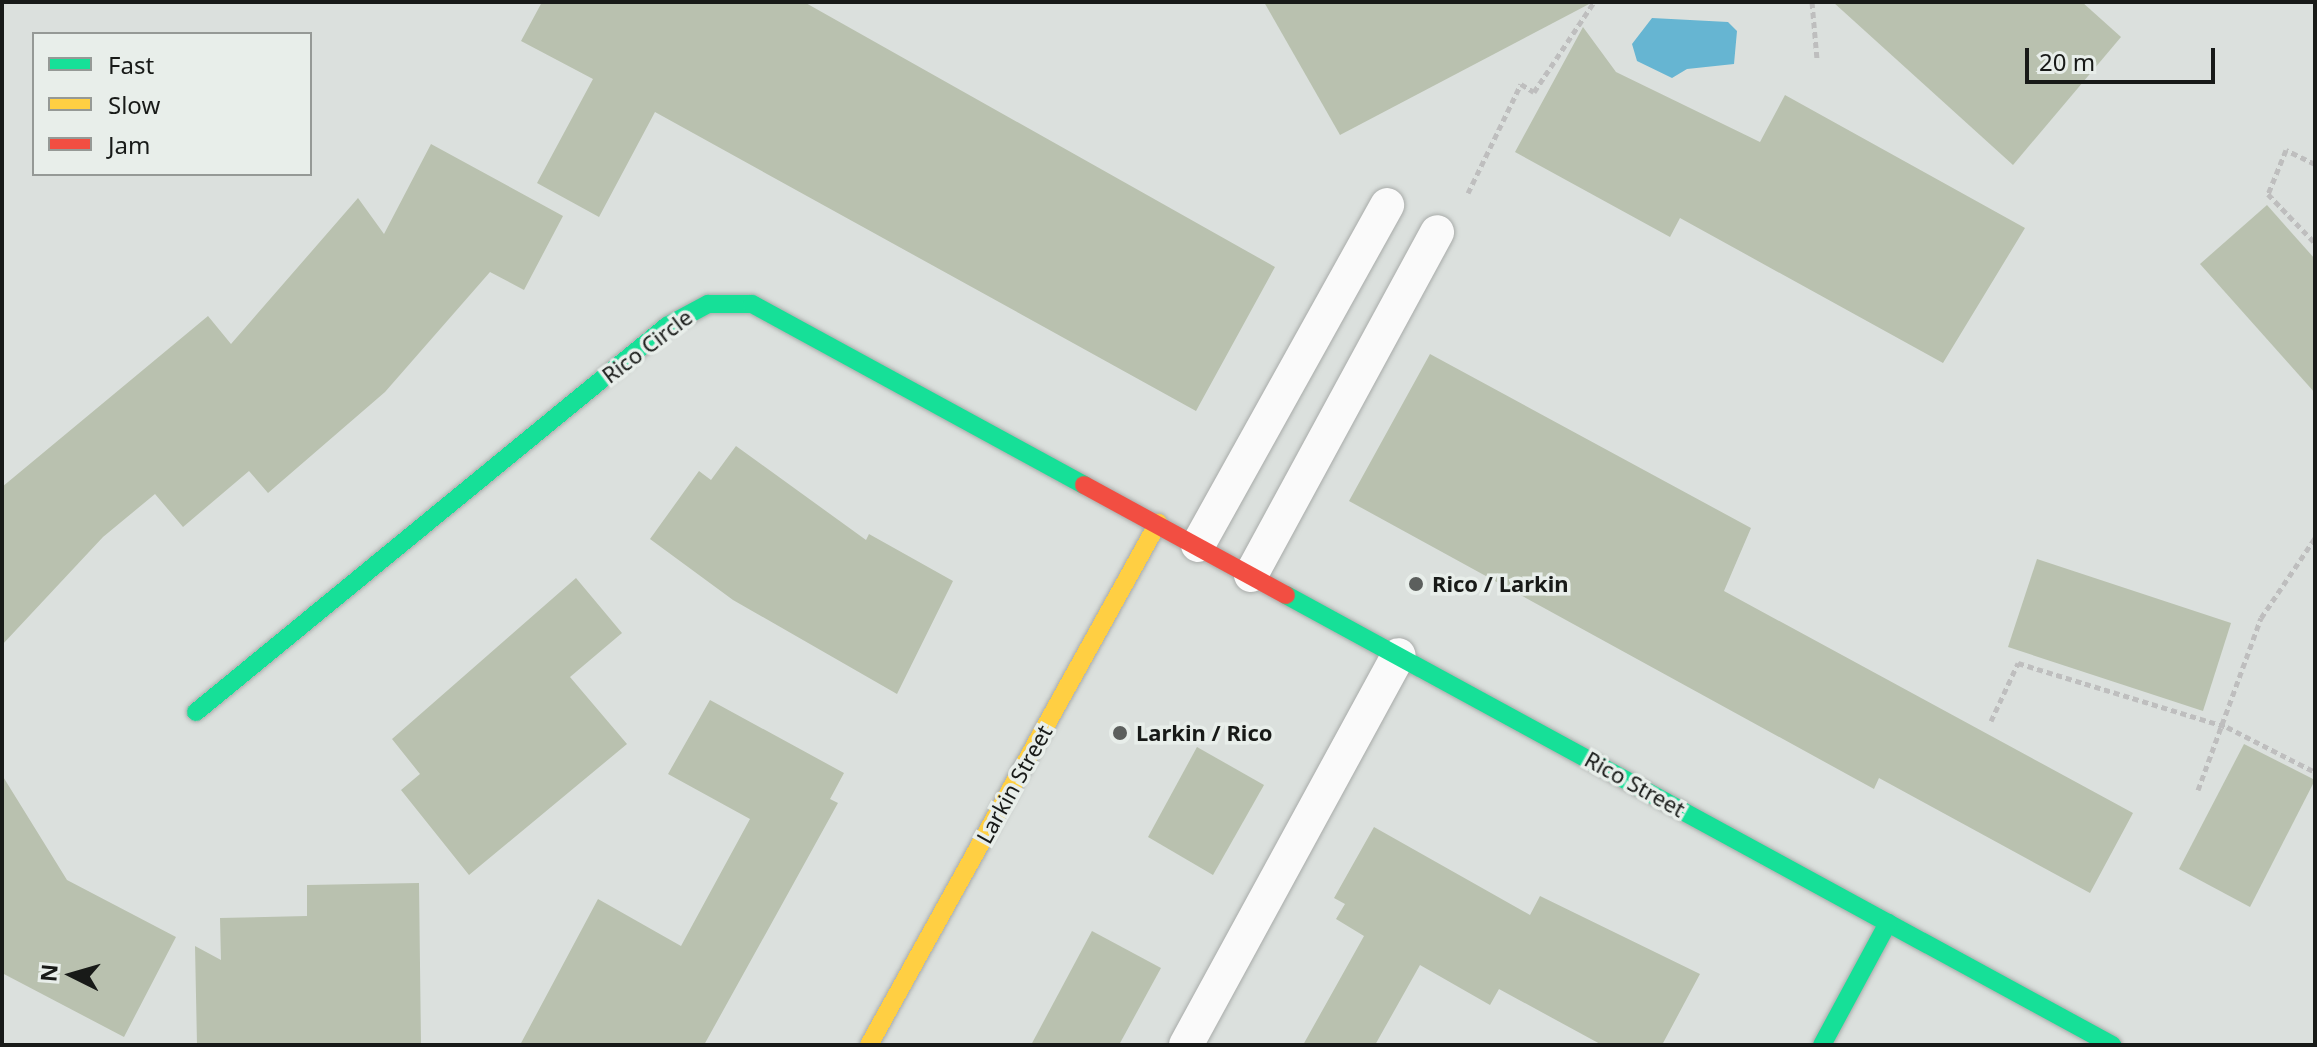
<!DOCTYPE html>
<html>
<head>
<meta charset="utf-8">
<style>
  body { margin:0 }
  #map { position:relative; width:2317px; height:1047px; overflow:hidden; background:#dbe0dd; font-family:"Noto Sans",sans-serif }
  div>[style] { position:absolute }
  .water>* { inset:0; background:#66b5d2 }
  .building>* { inset:0; background:#b9c1af }
  .path>* { height:5px; margin-top:-2.5px; transform-origin:0; background:repeating-linear-gradient(90deg,#bebebe 0 6px,transparent 0 10px) }
  .roads { filter:drop-shadow(0 0 2px #a8aba9) drop-shadow(0 0 2px #a8aba9) }
  .lane>* { height:34px; margin:-17px; padding:0 17px; transform-origin:17px; border-radius:17px; background:#fafafa }
  .fast>* { height:18px; margin:-9px; padding:0 9px; transform-origin:9px; border-radius:9px; background:#16e098 }
  .slow>* { height:18px; margin:-9px; padding:0 9px; transform-origin:9px; border-radius:9px; background:#ffcf43 }
  .jam>* { height:18px; margin:-9px; padding:0 9px; transform-origin:9px; border-radius:9px; background:#f24e42 }
  .dots>* { width:22px; height:22px; translate:-50% -50%; box-sizing:border-box; border:4px solid #e8eeea; border-radius:50% }
  span { translate:-50% -50%; white-space:nowrap; text-align:center; line-height:1.15; -webkit-text-stroke:7px #e8eeea; paint-order:stroke }
  .street-label { font-size:22px; color:#181a18 }
  .poi-label { font-size:22px; color:#181a18; font-weight:700 }
  .left { translate:0 -50%; text-align:left }
  .frame { position:absolute; inset:0; border:4px solid #181a18; pointer-events:none }
  .legend { position:absolute; left:32px; top:32px; width:280px; height:144px; box-sizing:border-box; background:#e8eeea; border:2px solid #959996; margin:0; padding:10px 14px; list-style:none; font-size:24px; color:#181a18 }
  .legend li { display:flex; align-items:center; gap:16px; height:40px }
  .legend b { width:40px; border:2px solid #959996 }
  .north { position:absolute; left:32px; top:935px; width:80px; height:80px; -webkit-text-stroke:6px #e8eeea; paint-order:stroke; rotate:275deg; font-size:22px; font-weight:700; line-height:32px; text-align:center; color:#181a18 }
  .north::after { content:''; display:block; margin:auto; width:28px; height:36px; background:#181a18; clip-path:polygon(50% 0,100% 100%,50% 72%,0 100%) }
  .scale { position:absolute; left:2025px; top:48px; width:190px; height:36px; box-sizing:border-box; border:4px solid #181a18; border-top:0; padding-left:10px; font-size:24px; line-height:28px; white-space:nowrap; color:#181a18; -webkit-text-stroke:6px #e8eeea; paint-order:stroke }
</style>
</head>
<body>
<div id="map">
  <div class="water">
    <i style="clip-path:polygon(1652px 18px,1728px 22px,1737px 31px,1734px 64px,1687px 69px,1672px 78px,1637px 61px,1632px 44px)"></i>
  </div>
  <div class="building">
    <i style="clip-path:polygon(542px 2px,804px 2px,1275px 267px,1196px 411px,655px 112px,599px 217px,537px 183px,593px 79px,521px 41px)"></i>
    <i style="clip-path:polygon(1264px 2px,1593px 2px,1340px 135px)"></i>
    <i style="clip-path:polygon(1833px 2px,2082px 2px,2121px 37px,2013px 165px)"></i>
    <i style="clip-path:polygon(1583px 27px,1616px 72px,1760px 142px,1785px 95px,2025px 228px,1943px 363px,1680px 218px,1670px 237px,1515px 152px)"></i>
    <i style="clip-path:polygon(431px 144px,563px 216px,524px 290px,490px 272px,385px 392px,268px 493px,249px 471px,183px 527px,155px 494px,103px 537px,2px 645px,2px 487px,208px 316px,231px 344px,358px 198px,384px 234px)"></i>
    <i style="clip-path:polygon(2267px 205px,2315px 259px,2315px 393px,2200px 264px)"></i>
    <i style="clip-path:polygon(1430px 354px,1751px 528px,1724px 591px,2133px 813px,2090px 893px,1879px 778px,1874px 789px,1349px 501px)"></i>
    <i style="clip-path:polygon(736px 446px,866px 540px,869px 534px,953px 581px,897px 694px,733px 600px,650px 539px,699px 471px,711px 480px)"></i>
    <i style="clip-path:polygon(2037px 559px,2231px 623px,2203px 711px,2008px 647px)"></i>
    <i style="clip-path:polygon(576px 578px,622px 633px,570px 677px,627px 744px,469px 875px,401px 790px,420px 774px,392px 739px)"></i>
    <i style="clip-path:polygon(710px 700px,844px 773px,830px 799px,838px 803px,780px 908px,704px 1045px,520px 1045px,598px 899px,681px 946px,750px 819px,668px 774px)"></i>
    <i style="clip-path:polygon(2244px 744px,2315px 780px,2250px 907px,2179px 869px)"></i>
    <i style="clip-path:polygon(1197px 747px,1264px 785px,1213px 875px,1148px 837px)"></i>
    <i style="clip-path:polygon(2px 775px,67px 880px,176px 937px,124px 1037px,2px 973px)"></i>
    <i style="clip-path:polygon(1374px 827px,1530px 915px,1540px 896px,1700px 974px,1662px 1045px,1602px 1045px,1499px 989px,1490px 1005px,1420px 965px,1375px 1045px,1303px 1045px,1364px 936px,1336px 919px,1345px 904px,1334px 898px)"></i>
    <i style="clip-path:polygon(419px 883px,421px 1045px,197px 1045px,195px 946px,221px 960px,220px 918px,307px 916px,307px 885px)"></i>
    <i style="clip-path:polygon(1092px 931px,1161px 968px,1119px 1045px,1031px 1045px)"></i>
  </div>
  <div class="path">
    <i style="left:1812px;top:2px;width:57px;rotate:85deg"></i>
    <i style="left:2315px;top:164px;width:32px;rotate:-154deg"></i>
    <i style="left:2286px;top:150px;width:48px;rotate:112.2deg"></i>
    <i style="left:2268px;top:194px;width:68px;rotate:46.2deg"></i>
    <i style="left:1468px;top:193px;width:121px;rotate:-64.1deg"></i>
    <i style="left:1521px;top:84px;width:15px;rotate:32deg"></i>
    <i style="left:1534px;top:92px;width:108px;rotate:-56.3deg"></i>
    <i style="left:1991px;top:721px;width:64px;rotate:-65deg"></i>
    <i style="left:2018px;top:663px;width:219px;rotate:17deg"></i>
    <i style="left:2227px;top:727px;width:99px;rotate:27.1deg"></i>
    <i style="left:2198px;top:790px;width:183px;rotate:-69.9deg"></i>
    <i style="left:2261px;top:618px;width:97px;rotate:-56deg"></i>
  </div>
  <div class="roads">
    <div class="lane">
      <i style="left:1198px;top:545px;width:389px;rotate:-60.9deg"></i>
      <i style="left:1251px;top:575px;width:390px;rotate:-61.5deg"></i>
      <i style="left:1186px;top:1045px;width:444px;rotate:-61.4deg"></i>
    </div>
    <div class="fast">
      <i style="left:1286px;top:595px;width:941px;rotate:28.58deg"></i>
      <i style="left:196px;top:712px;width:609px;rotate:-39.34deg"></i>
      <i style="left:667px;top:326px;width:47px;rotate:-28.2deg"></i>
      <i style="left:708px;top:304px;width:44px"></i>
      <i style="left:752px;top:304px;width:378px;rotate:28.6deg"></i>
      <i style="left:1822px;top:1045px;width:139px;rotate:-61.6deg"></i>
    </div>
    <div class="slow">
      <i style="left:869px;top:1045px;width:597px;rotate:-61.03deg"></i>
    </div>
    <div class="jam">
      <i style="left:1084px;top:485px;width:230px;rotate:28.6deg"></i>
    </div>
  </div>
  <div class="dots">
    <i style="left:1416px;top:584px;background:#5c5f5d"></i>
    <i style="left:1120px;top:733px;background:#5c5f5d"></i>
  </div>
  <div class="street-label">
    <span style="left:647px;top:346px;rotate:-37deg">Rico Circle</span>
    <span style="left:1014px;top:784px;rotate:-61deg">Larkin Street</span>
    <span style="left:1635px;top:784px;rotate:29deg">Rico Street</span>
  </div>
  <div class="poi-label">
    <span class="left" style="left:1432px;top:584px">Rico / Larkin</span>
    <span class="left" style="left:1136px;top:733px">Larkin / Rico</span>
  </div>
  <div class="frame"></div>
  <ul class="legend">
  <li><b style="height:10px;background:#16e098"></b>Fast</li>
  <li><b style="height:10px;background:#ffcf43"></b>Slow</li>
  <li><b style="height:10px;background:#f24e42"></b>Jam</li>
  </ul>
  <div class="north">N</div>
  <div class="scale">20 m</div>
</div>
</body>
</html>
